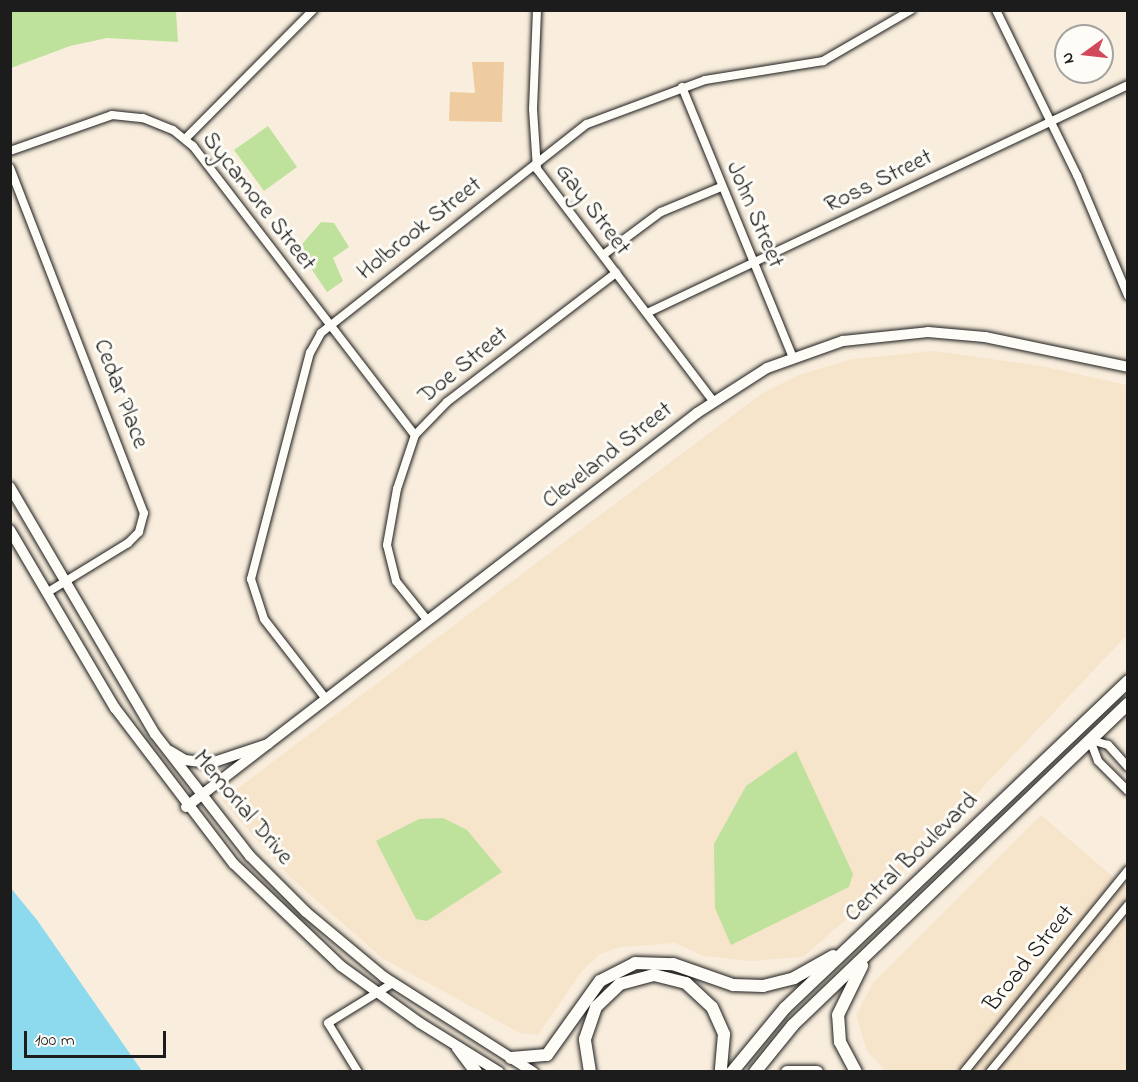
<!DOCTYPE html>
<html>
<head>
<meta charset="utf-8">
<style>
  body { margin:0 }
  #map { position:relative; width:1138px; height:1082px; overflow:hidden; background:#f9eedd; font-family:"Indie Flower",sans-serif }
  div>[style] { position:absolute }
  .built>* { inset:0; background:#f6e4cb }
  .green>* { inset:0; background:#bee19b }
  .water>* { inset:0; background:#8dd9ed }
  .building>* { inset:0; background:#efcca0 }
  .roads { filter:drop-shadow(0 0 2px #1c1c1c) drop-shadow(0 0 2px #1c1c1c) }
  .minor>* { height:8px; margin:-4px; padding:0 4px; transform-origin:4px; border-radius:4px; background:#fdfcf7 }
  .tertiary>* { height:10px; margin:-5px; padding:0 5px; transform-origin:5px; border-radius:5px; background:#fdfcf7 }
  .secondary>* { height:10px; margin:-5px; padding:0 5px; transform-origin:5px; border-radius:5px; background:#fdfcf7 }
  .primary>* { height:12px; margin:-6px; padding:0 6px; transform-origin:6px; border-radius:6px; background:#fdfcf7 }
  span { translate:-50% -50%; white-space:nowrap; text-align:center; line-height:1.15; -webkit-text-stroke:6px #fdfcf7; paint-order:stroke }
  .street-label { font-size:24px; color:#1c1c1c }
  .frame { position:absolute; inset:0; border:12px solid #1c1c1c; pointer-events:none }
  .north { position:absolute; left:1054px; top:24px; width:60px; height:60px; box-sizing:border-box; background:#fdfcf7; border:2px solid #a3a29f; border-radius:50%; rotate:255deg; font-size:16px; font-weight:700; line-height:24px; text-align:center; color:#1c1c1c }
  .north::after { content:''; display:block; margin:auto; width:21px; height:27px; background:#d1495b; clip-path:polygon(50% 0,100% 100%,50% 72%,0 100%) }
  .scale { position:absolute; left:24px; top:1031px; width:142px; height:27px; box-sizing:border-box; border:3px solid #1c1c1c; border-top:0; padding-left:8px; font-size:18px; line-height:21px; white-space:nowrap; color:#1c1c1c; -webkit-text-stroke:4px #fdfcf7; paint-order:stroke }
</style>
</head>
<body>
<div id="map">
  <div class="built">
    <i style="clip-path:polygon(934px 351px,1041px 366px,1127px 385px,1127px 635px,912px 862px,803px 957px,750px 961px,704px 956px,675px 943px,620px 947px,600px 954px,582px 971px,538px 1035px,520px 1033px,382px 958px,290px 877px,222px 800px,761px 394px,799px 375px,853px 359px)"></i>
    <i style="clip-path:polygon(1041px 815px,1127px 889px,1127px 1071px,886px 1071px,867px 1051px,856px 1015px,873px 983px)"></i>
  </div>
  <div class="green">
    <i style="clip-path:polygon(11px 10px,176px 11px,178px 42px,107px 38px,70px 46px,11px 68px)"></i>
    <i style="clip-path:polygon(268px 126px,297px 167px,264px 191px,234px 150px)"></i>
    <i style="clip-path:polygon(321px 222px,334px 223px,349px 247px,333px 258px,343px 281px,327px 292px,298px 249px)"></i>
    <i style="clip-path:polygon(796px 751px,853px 874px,849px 887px,731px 945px,715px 908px,714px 844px,746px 786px)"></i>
    <i style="clip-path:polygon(443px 818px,467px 830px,502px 872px,427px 921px,416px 919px,376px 841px,419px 819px)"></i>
  </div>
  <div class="water">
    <i style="clip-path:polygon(10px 887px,37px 920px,142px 1071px,11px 1071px)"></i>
  </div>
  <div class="building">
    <i style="clip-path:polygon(472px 62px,504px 62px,502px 122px,449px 121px,450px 92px,475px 93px)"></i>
  </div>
  <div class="roads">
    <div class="minor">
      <i style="left:537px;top:10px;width:99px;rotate:92.3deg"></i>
      <i style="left:533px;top:109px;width:60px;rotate:86.2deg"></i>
      <i style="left:537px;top:169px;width:291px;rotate:52.8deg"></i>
      <i style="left:996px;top:10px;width:184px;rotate:63.9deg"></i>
      <i style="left:1077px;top:175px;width:131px;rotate:67.1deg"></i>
      <i style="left:682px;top:87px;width:292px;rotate:67.7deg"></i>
      <i style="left:185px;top:139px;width:182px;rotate:-45.2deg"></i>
      <i style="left:10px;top:151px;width:108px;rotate:-19.4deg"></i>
      <i style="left:112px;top:115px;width:31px;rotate:6deg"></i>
      <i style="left:143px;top:118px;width:32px;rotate:22deg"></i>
      <i style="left:173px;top:130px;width:26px;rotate:39deg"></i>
      <i style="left:193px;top:146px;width:364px;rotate:52.5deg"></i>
      <i style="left:10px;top:168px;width:370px;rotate:68.8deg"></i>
      <i style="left:144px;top:513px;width:20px;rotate:105deg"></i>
      <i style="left:139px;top:532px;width:16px;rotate:135deg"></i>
      <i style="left:128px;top:543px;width:94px;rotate:148.5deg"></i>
      <i style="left:603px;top:255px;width:72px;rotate:-36.6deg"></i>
      <i style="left:661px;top:212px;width:65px;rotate:-22.6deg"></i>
      <i style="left:647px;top:313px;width:532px;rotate:-25.36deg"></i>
      <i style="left:428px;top:621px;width:51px;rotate:-128.7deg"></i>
      <i style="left:396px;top:581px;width:37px;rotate:-104deg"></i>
      <i style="left:387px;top:545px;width:57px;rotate:-79.9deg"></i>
      <i style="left:397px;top:489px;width:57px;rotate:-71.6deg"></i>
      <i style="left:415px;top:435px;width:46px;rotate:-45.9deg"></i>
      <i style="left:447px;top:402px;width:213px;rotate:-37.4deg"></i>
      <i style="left:326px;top:699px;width:101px;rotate:-127.8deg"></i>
      <i style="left:264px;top:619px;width:42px;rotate:-108deg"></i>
      <i style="left:251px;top:579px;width:234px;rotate:-75.4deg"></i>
      <i style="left:310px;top:353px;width:23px;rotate:-61deg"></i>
      <i style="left:321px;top:333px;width:338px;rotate:-38.2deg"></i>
      <i style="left:587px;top:124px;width:126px;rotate:-20.4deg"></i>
      <i style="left:705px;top:80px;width:120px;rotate:-9.1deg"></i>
      <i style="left:823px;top:61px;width:102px;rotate:-30.1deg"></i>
      <i style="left:1128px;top:767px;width:30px;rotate:-132deg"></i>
      <i style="left:1108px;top:745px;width:19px;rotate:-164deg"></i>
      <i style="left:1090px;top:740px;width:22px;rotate:69deg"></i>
      <i style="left:1098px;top:761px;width:42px;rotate:45deg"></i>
      <i style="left:358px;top:1072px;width:57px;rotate:-121.5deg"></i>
      <i style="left:328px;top:1023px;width:76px;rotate:-31.6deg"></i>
      <i style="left:964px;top:1072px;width:260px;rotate:-50.9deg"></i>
      <i style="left:990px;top:1072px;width:217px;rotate:-50.4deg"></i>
    </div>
    <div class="tertiary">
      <i style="left:186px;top:807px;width:645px;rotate:-37.63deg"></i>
      <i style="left:697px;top:413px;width:83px;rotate:-32.7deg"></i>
      <i style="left:767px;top:368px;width:81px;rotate:-19.6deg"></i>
      <i style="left:843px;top:341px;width:85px;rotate:-6deg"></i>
      <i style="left:928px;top:332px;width:57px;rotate:5deg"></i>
      <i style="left:985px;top:337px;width:146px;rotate:11.8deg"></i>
    </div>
    <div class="secondary">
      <i style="left:10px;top:487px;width:286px;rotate:59.6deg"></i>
      <i style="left:155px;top:734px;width:155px;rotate:52.1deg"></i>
      <i style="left:250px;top:856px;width:79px;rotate:45deg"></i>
      <i style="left:306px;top:912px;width:102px;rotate:39.8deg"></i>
      <i style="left:384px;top:977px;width:177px;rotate:32.5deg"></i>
      <i style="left:10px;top:530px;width:207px;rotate:59.5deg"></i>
      <i style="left:115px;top:708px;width:196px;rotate:52.7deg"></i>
      <i style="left:234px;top:864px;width:148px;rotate:43.6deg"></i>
      <i style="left:341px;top:966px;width:97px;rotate:35.8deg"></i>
      <i style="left:420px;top:1023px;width:93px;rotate:31.8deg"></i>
      <i style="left:170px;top:751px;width:17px;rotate:31deg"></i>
      <i style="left:185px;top:760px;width:26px;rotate:7deg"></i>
      <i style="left:211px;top:763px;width:60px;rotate:-18.4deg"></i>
    </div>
    <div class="primary">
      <i style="left:458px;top:1048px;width:30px;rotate:53deg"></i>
      <i style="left:511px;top:1058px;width:36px;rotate:-5deg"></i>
      <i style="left:547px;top:1055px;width:91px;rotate:-54.4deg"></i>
      <i style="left:600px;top:981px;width:39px;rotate:-27deg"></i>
      <i style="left:635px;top:963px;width:38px;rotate:2deg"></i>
      <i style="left:673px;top:964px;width:64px;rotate:19.3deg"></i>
      <i style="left:733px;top:985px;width:30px;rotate:2deg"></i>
      <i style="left:763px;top:986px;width:32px;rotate:-14deg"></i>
      <i style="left:794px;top:978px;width:45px;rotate:-29.4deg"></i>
      <i style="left:590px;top:1072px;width:33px;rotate:-99deg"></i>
      <i style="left:585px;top:1039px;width:34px;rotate:-71deg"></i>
      <i style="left:596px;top:1007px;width:33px;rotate:-44deg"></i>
      <i style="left:620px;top:984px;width:35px;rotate:-15deg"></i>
      <i style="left:654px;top:975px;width:33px;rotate:14deg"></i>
      <i style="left:686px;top:983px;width:35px;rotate:43deg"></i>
      <i style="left:712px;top:1007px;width:30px;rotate:66deg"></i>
      <i style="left:724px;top:1034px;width:38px;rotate:95deg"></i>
      <i style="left:732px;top:1072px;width:83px;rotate:-50.4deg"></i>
      <i style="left:785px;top:1008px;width:474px;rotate:-43.6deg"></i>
      <i style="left:755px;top:1072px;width:60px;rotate:-51deg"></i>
      <i style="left:793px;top:1025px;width:464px;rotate:-43.8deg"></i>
      <i style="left:787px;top:1072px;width:30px"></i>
      <i style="left:856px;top:1072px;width:34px;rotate:-118deg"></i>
      <i style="left:840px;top:1042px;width:27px;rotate:-94deg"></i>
      <i style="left:838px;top:1015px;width:55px;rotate:-63.9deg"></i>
    </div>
  </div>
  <div class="street-label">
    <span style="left:879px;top:182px;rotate:-26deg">Ross Street</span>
    <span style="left:258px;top:202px;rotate:52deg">Sycamore Street</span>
    <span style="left:592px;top:210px;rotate:53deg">Gay Street</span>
    <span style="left:754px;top:215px;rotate:67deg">John Street</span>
    <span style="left:420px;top:229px;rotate:-38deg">Holbrook Street</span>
    <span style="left:464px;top:366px;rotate:-39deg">Doe Street</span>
    <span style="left:120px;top:394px;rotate:69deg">Cedar Place</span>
    <span style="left:608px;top:456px;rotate:-38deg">Cleveland Street</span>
    <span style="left:242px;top:808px;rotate:50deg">Memorial Drive</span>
    <span style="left:912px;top:858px;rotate:-44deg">Central Boulevard</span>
    <span style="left:1030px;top:959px;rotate:-51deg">Broad Street</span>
  </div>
  <div class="frame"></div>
  <div class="north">N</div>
  <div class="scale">100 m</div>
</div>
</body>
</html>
